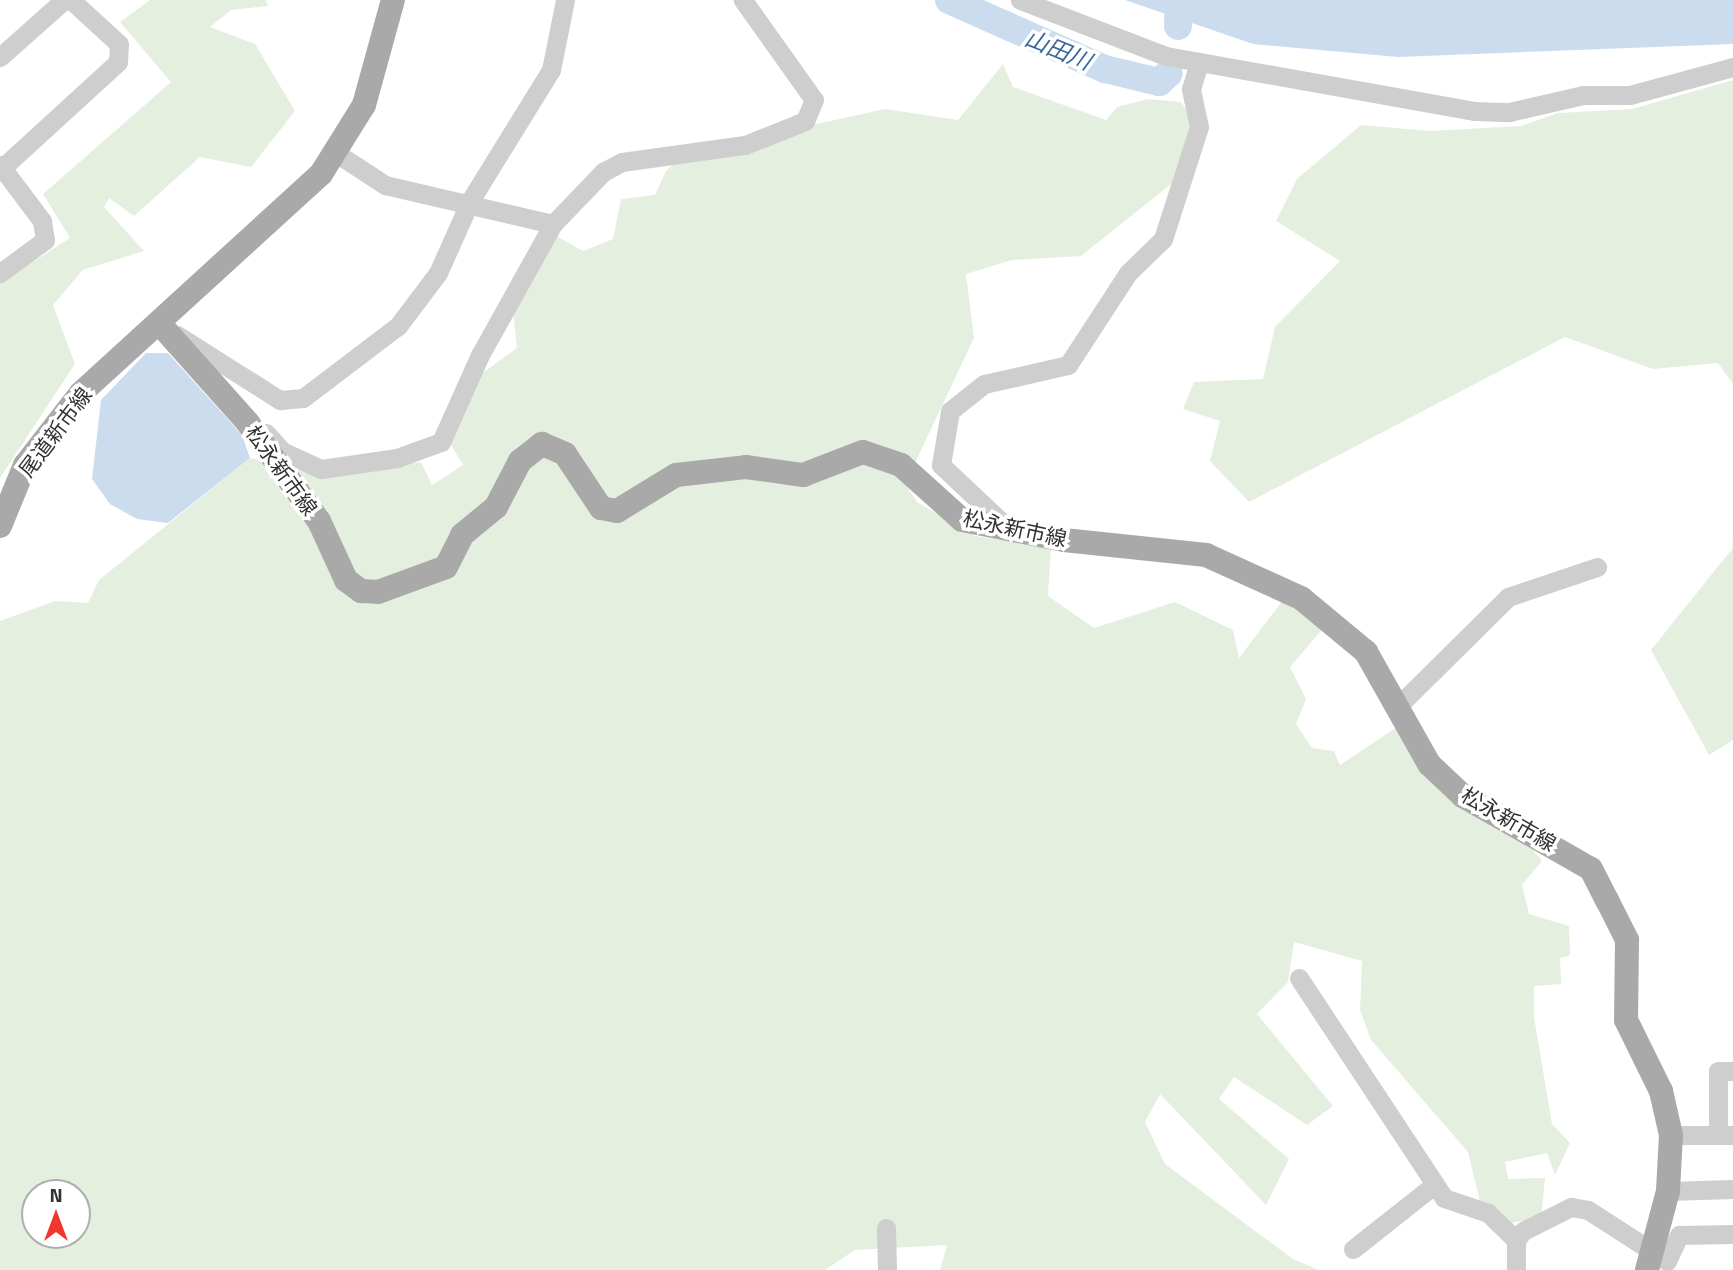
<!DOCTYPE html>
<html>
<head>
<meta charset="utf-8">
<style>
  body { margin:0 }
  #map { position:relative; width:1733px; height:1270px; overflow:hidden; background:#fff; font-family:"Titillium Web","Noto Sans JP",sans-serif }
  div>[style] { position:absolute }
  .green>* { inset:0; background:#e5efdf }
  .water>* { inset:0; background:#cbdcef }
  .river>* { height:28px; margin:-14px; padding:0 14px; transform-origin:14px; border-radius:14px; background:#cbdcef }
  .minor>* { height:19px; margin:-9.5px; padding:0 9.5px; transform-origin:9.5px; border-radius:9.5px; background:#cecece }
  .major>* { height:24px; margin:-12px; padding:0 12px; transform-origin:12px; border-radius:12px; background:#a9a9a9 }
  span { translate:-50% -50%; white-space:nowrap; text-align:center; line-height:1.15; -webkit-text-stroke:7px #fff; paint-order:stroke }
  .street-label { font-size:21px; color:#313131 }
  .water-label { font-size:23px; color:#39679a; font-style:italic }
  .north { position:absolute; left:21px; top:1179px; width:70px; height:70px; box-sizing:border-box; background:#fff; border:2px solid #adadad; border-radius:50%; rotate:0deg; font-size:19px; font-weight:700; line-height:28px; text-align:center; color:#313131 }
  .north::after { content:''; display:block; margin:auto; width:24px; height:32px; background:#f0372c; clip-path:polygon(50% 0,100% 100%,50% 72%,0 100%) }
</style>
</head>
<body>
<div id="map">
  <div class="green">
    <i style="clip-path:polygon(150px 0,266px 0,268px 6px,231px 10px,210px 27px,255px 44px,295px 111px,251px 167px,200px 157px,134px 216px,109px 198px,104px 207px,144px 251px,83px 270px,53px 305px,75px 364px,0 478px,0 283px,70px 238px,43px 194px,171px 82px,120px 22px)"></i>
    <i style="clip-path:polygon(evenodd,1003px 64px,1013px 87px,1106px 120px,1117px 107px,1148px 99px,1181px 102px,1192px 119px,1175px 181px,1081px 256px,1012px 260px,966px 274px,974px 338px,914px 465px,890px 460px,917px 502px,975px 536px,1051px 548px,1048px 596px,1094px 628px,1175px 602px,1233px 630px,1239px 658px,1283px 600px,1327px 624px,1290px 667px,1306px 699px,1296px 724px,1312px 748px,1334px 751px,1340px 765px,1397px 727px,1518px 832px,1542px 861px,1522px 885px,1529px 914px,1569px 926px,1570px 955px,1560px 958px,1561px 984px,1534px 986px,1534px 1017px,1552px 1124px,1570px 1143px,1555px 1175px,1547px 1153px,1505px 1162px,1508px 1179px,1545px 1178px,1541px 1218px,1511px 1223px,1481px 1206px,1468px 1152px,1371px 1040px,1360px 1010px,1362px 961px,1294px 942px,1288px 982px,1257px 1014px,1333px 1106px,1307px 1125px,1234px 1077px,1219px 1099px,1289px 1159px,1266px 1205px,1160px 1094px,1145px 1122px,1165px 1164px,1293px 1259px,1319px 1270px,940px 1270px,947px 1245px,855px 1250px,825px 1270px,0 1270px,0 621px,55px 601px,88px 603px,99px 580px,250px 458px,346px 474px,421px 462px,432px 485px,463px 465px,447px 438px,473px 380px,517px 348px,513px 310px,555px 235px,583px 251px,613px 239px,621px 199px,655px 195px,666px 171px,685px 153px,885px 109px,958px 120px,1003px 64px,35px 1193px,77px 1193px,77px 1235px,35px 1235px,35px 1193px)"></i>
    <i style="clip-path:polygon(1733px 80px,1733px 384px,1718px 363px,1653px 369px,1565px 337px,1249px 502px,1210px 461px,1220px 421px,1183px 409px,1194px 382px,1263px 379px,1275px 327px,1340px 261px,1276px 221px,1297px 179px,1361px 125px,1431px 131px,1521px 126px,1558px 113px,1632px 109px)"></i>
    <i style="clip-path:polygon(1733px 540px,1733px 740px,1709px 755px,1651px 650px,1732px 549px)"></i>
  </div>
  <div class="water">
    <i style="clip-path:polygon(1125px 0,1733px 0,1733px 44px,1398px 57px,1253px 44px)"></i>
    <i style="clip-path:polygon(146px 353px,168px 353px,242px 435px,250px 458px,168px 523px,137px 519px,110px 504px,92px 479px,101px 400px)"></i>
  </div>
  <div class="river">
    <i style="left:949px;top:0;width:171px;rotate:23.9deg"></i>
    <i style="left:1105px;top:69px;width:56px;rotate:13.5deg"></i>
    <i style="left:1159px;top:82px;width:13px;rotate:-42deg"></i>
    <i style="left:1178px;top:26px;width:26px;rotate:-88deg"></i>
  </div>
  <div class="minor">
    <i style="left:1020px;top:0;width:156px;rotate:21deg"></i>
    <i style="left:1166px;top:56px;width:314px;rotate:10.1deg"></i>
    <i style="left:1475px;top:111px;width:34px;rotate:2deg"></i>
    <i style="left:1509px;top:112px;width:76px;rotate:-12.9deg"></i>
    <i style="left:1583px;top:95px;width:47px"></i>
    <i style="left:1630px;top:95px;width:107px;rotate:-15.2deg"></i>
    <i style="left:0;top:57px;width:86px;rotate:-41.7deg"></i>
    <i style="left:336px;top:153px;width:59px;rotate:33.1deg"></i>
    <i style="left:385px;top:185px;width:172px;rotate:13.1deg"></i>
    <i style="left:553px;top:224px;width:72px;rotate:-46.1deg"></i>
    <i style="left:603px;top:172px;width:21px;rotate:-28deg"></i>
    <i style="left:622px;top:162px;width:124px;rotate:-7.9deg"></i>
    <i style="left:745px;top:145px;width:65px;rotate:-21.8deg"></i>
    <i style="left:805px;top:121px;width:23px;rotate:-67deg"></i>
    <i style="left:814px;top:100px;width:123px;rotate:-125.4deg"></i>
    <i style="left:0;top:165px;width:70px;rotate:53.1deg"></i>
    <i style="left:42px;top:221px;width:19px;rotate:81deg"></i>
    <i style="left:45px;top:240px;width:56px;rotate:143.7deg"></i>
    <i style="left:0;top:170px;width:160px;rotate:-42.5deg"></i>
    <i style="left:118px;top:62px;width:18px;rotate:-87deg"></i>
    <i style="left:119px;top:44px;width:65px;rotate:-137.5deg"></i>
    <i style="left:177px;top:335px;width:122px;rotate:32.3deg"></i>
    <i style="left:280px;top:400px;width:23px;rotate:-5deg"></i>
    <i style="left:303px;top:398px;width:119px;rotate:-37.2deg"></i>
    <i style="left:398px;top:326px;width:66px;rotate:-53deg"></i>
    <i style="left:438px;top:273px;width:79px;rotate:-66deg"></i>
    <i style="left:470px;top:201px;width:154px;rotate:-58.3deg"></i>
    <i style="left:551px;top:70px;width:71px;rotate:-78.7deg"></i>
    <i style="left:266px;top:433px;width:24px;rotate:48deg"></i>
    <i style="left:282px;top:451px;width:43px;rotate:24.8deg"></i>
    <i style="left:321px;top:469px;width:77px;rotate:-8.2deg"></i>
    <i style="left:397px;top:458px;width:47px;rotate:-20deg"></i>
    <i style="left:441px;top:442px;width:95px;rotate:-65.9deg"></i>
    <i style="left:480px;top:355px;width:150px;rotate:-60.9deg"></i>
    <i style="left:1010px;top:530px;width:95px;rotate:-136.7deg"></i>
    <i style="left:941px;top:465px;width:55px;rotate:-80.5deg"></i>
    <i style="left:950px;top:411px;width:43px;rotate:-38.5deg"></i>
    <i style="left:984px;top:384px;width:86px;rotate:-12.7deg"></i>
    <i style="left:1068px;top:365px;width:110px;rotate:-56.9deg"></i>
    <i style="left:1128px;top:273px;width:49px;rotate:-44.2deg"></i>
    <i style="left:1163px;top:239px;width:118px;rotate:-72.2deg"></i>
    <i style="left:1199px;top:127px;width:39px;rotate:-102deg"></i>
    <i style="left:1191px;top:89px;width:28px;rotate:-73deg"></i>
    <i style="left:1397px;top:707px;width:156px;rotate:-44.7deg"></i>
    <i style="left:1508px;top:597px;width:94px;rotate:-18.6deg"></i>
    <i style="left:1299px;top:978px;width:263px;rotate:56.6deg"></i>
    <i style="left:1444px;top:1198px;width:46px;rotate:18.8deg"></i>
    <i style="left:1488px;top:1213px;width:39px;rotate:44deg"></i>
    <i style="left:1516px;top:1240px;width:30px;rotate:90deg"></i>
    <i style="left:1671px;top:1135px;width:62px"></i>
    <i style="left:1718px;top:1135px;width:64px;rotate:-90deg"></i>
    <i style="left:1718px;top:1071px;width:15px"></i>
    <i style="left:1668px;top:1191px;width:65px;rotate:-1.8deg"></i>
    <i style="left:886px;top:1228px;width:42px;rotate:88.6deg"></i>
    <i style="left:1516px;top:1240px;width:11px;rotate:-52deg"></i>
    <i style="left:1523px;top:1231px;width:54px;rotate:-26.6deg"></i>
    <i style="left:1571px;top:1207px;width:17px;rotate:10deg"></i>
    <i style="left:1588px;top:1210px;width:94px;rotate:32.8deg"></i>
    <i style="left:1667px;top:1261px;width:29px;rotate:-65deg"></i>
    <i style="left:1679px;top:1235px;width:54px;rotate:-1.1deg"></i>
    <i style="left:1353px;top:1249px;width:103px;rotate:-38.3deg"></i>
  </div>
  <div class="major">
    <i style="left:159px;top:323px;width:134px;rotate:48.3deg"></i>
    <i style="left:248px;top:423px;width:121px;rotate:54.1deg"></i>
    <i style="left:319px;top:521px;width:65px;rotate:65.4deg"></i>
    <i style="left:346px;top:580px;width:19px;rotate:36deg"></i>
    <i style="left:361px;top:591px;width:17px;rotate:3deg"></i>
    <i style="left:378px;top:592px;width:72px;rotate:-20.2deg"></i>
    <i style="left:446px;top:567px;width:36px;rotate:-63deg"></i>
    <i style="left:462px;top:535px;width:44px;rotate:-39.5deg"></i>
    <i style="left:496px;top:507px;width:52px;rotate:-62.4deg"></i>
    <i style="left:520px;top:461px;width:28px;rotate:-38deg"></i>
    <i style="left:542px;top:444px;width:25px;rotate:23deg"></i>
    <i style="left:565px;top:454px;width:65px;rotate:56.3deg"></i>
    <i style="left:601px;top:508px;width:16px;rotate:11deg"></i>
    <i style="left:617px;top:511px;width:69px;rotate:-31.4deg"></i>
    <i style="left:676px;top:475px;width:70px;rotate:-6.5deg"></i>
    <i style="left:746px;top:467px;width:58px;rotate:8deg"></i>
    <i style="left:803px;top:475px;width:64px;rotate:-21deg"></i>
    <i style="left:863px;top:452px;width:40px;rotate:18.9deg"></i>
    <i style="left:901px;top:465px;width:82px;rotate:42deg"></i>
    <i style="left:962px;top:520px;width:104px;rotate:11.1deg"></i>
    <i style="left:1064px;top:540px;width:143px;rotate:6deg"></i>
    <i style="left:1206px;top:555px;width:104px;rotate:24.4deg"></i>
    <i style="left:1301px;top:598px;width:85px;rotate:39.7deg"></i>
    <i style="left:1366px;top:652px;width:129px;rotate:60.6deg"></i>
    <i style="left:1429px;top:764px;width:47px;rotate:43.3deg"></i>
    <i style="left:1463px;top:796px;width:147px;rotate:29.7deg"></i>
    <i style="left:1591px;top:869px;width:35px;rotate:63deg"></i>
    <i style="left:1607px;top:900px;width:45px;rotate:63.4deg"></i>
    <i style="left:1627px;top:940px;width:80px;rotate:90.7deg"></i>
    <i style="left:1626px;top:1020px;width:79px;rotate:63.8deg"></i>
    <i style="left:1661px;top:1091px;width:45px;rotate:77.2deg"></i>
    <i style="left:1671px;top:1135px;width:56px;rotate:93.1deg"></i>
    <i style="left:1668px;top:1191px;width:82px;rotate:104.9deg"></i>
    <i style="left:0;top:526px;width:66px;rotate:-67.7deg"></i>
    <i style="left:25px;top:465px;width:91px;rotate:-52.1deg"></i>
    <i style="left:81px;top:393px;width:325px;rotate:-42.4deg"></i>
    <i style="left:321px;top:174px;width:81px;rotate:-58.1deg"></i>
    <i style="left:364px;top:105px;width:109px;rotate:-74.6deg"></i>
  </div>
  <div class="street-label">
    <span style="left:55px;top:432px;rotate:-53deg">尾道新市線</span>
    <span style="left:282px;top:470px;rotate:54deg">松永新市線</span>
    <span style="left:1015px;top:528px;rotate:12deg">松永新市線</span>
    <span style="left:1509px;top:819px;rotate:30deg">松永新市線</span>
  </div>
  <div class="water-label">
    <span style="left:1058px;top:50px;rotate:22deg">山田川</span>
  </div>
  <div class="north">N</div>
</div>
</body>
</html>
